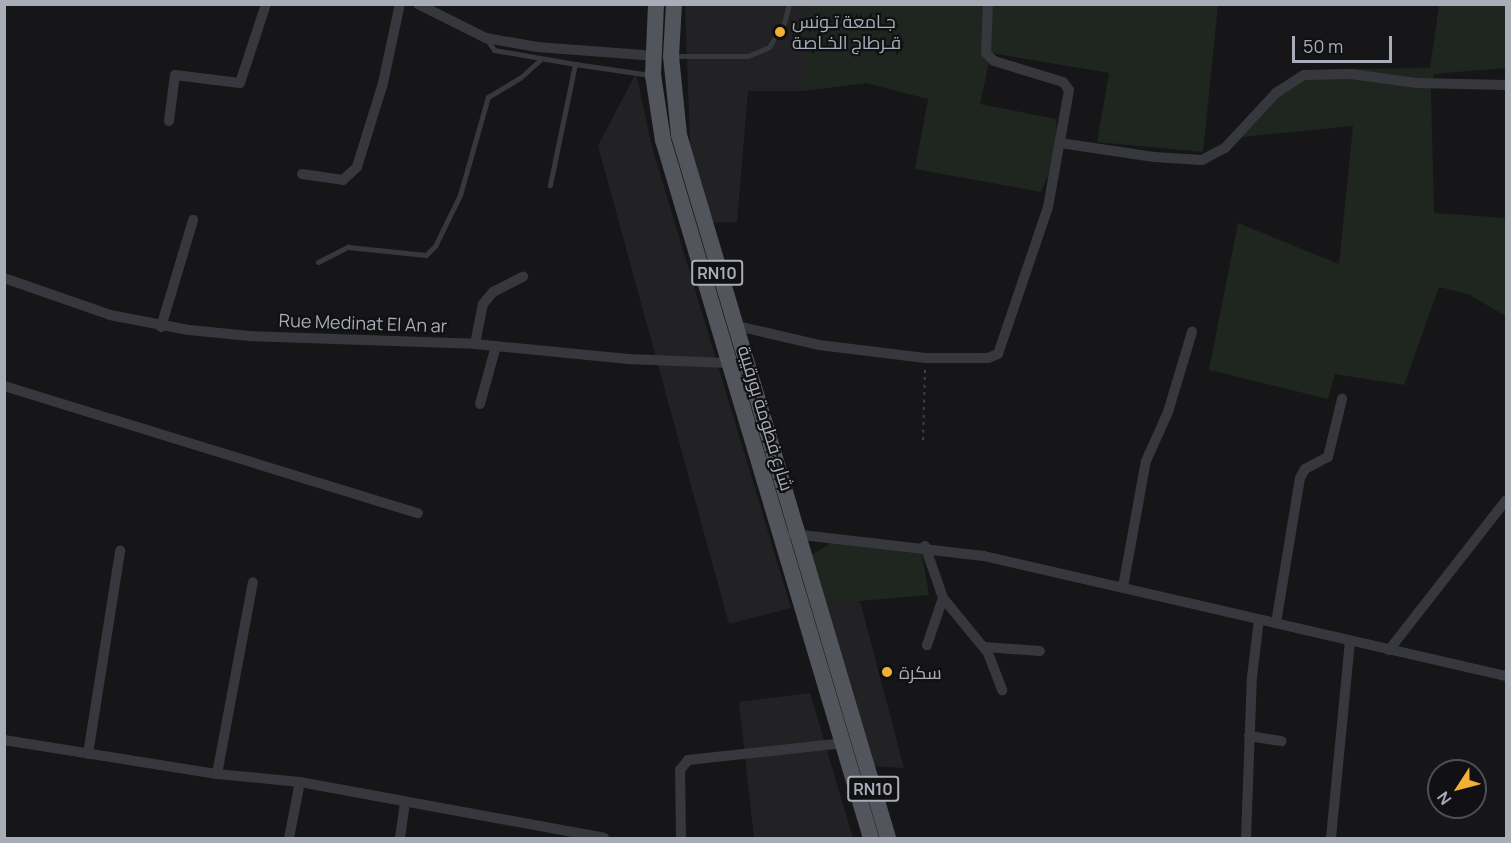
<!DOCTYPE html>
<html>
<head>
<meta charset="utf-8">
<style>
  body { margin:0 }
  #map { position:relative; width:1511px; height:843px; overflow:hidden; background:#161618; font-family:Manrope,Cairo,sans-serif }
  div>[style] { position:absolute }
  .built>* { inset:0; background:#222225 }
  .green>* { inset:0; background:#1e261f }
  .path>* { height:2px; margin-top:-1px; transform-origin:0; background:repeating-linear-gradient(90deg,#3d3f44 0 3px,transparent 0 7.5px) }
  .service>* { height:5px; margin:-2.5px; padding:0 2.5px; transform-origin:2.5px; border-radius:2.5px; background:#37383d }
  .minor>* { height:10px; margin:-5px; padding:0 5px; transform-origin:5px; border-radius:5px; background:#37383d }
  .primary>* { height:16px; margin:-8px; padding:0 8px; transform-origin:8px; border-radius:8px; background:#53555c }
  .dots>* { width:16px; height:16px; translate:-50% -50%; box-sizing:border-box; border:3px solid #111113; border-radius:50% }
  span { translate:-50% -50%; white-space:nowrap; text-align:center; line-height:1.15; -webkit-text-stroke:4.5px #111113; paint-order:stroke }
  .shield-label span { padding:2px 4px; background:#111113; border:2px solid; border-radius:4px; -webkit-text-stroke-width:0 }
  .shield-label { font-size:16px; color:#a8adb8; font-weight:700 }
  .poi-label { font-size:18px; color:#a8adb8 }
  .left { translate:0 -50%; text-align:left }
  .street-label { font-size:18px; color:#a8adb8 }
  .frame { position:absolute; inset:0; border:6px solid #a8adb8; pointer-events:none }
  .north { position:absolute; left:1427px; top:759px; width:60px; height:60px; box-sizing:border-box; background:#111113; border:2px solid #4d4f55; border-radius:50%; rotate:234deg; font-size:16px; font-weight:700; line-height:24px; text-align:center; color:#a8adb8 }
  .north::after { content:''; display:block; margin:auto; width:21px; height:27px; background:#f2b134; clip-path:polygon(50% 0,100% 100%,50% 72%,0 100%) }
  .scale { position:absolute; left:1292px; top:36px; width:100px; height:27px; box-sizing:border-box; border:3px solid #a8adb8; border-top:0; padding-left:8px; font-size:18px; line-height:21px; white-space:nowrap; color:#a8adb8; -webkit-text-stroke:4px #111113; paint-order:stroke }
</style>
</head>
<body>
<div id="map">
  <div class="built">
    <i style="clip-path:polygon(685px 5px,878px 5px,866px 83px,802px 91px,748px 91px,737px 222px,712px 223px,690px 143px)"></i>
    <i style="clip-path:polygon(636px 73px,652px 147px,791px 608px,729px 624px,598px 146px)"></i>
    <i style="clip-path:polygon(860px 601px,904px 768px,873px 766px,825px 604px)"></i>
    <i style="clip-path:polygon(810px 693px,853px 838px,754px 838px,739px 702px)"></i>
  </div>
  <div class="green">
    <i style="clip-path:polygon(811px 5px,1218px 5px,1203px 152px,1097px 142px,1109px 73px,991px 53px,980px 104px,1056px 119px,1058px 151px,1041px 192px,915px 169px,928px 99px,866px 83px,802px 91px)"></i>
    <i style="clip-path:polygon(1439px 5px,1506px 5px,1506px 68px,1434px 74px,1431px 89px,1434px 213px,1506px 218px,1506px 316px,1468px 294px,1439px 287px,1404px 385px,1335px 374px,1328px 399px,1209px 370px,1238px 223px,1339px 264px,1353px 126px,1233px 138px,1297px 74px,1332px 69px,1430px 68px)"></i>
    <i style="clip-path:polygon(831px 543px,922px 554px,929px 595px,825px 604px,811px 555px)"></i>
  </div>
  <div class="path">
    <i style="left:923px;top:440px;width:70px;rotate:-88.4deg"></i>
  </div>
  <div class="service">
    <i style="left:486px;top:38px;width:14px;rotate:56deg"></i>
    <i style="left:494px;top:50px;width:82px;rotate:9.8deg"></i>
    <i style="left:575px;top:64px;width:124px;rotate:101.7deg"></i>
    <i style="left:673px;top:56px;width:75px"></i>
    <i style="left:748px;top:56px;width:23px;rotate:-23deg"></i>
    <i style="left:769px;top:47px;width:28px;rotate:-58deg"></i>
    <i style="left:784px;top:23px;width:20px;rotate:-75deg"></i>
    <i style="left:575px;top:64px;width:76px;rotate:8.3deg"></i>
    <i style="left:318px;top:262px;width:34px;rotate:-27deg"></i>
    <i style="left:348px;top:247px;width:78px;rotate:5.9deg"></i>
    <i style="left:426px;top:255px;width:13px;rotate:-45deg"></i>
    <i style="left:435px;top:246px;width:57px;rotate:-63.9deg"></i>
    <i style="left:460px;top:195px;width:102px;rotate:-74.1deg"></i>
    <i style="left:488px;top:97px;width:37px;rotate:-31deg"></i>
    <i style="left:520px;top:78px;width:28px;rotate:-42deg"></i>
  </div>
  <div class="minor">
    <i style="left:418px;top:4px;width:76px;rotate:26.6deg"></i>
    <i style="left:486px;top:38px;width:52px;rotate:10deg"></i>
    <i style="left:537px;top:47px;width:120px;rotate:4.3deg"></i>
    <i style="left:169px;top:121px;width:46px;rotate:-82.6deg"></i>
    <i style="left:175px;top:75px;width:65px;rotate:7deg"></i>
    <i style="left:240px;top:83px;width:83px;rotate:-71.8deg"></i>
    <i style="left:1060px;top:143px;width:95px;rotate:8.5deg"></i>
    <i style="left:1154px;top:157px;width:48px;rotate:3.6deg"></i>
    <i style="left:1202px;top:160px;width:26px;rotate:-28deg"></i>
    <i style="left:1225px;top:148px;width:75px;rotate:-47.2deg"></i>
    <i style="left:1276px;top:93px;width:33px;rotate:-33deg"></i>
    <i style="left:1304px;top:75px;width:47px;rotate:-1.2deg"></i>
    <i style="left:1351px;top:74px;width:67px;rotate:7.8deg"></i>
    <i style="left:1417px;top:83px;width:89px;rotate:1.3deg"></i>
    <i style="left:302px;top:174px;width:41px;rotate:8.3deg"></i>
    <i style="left:343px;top:180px;width:19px;rotate:-43deg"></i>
    <i style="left:357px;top:167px;width:88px;rotate:-72.8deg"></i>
    <i style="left:383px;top:83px;width:81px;rotate:-77.9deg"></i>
    <i style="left:4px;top:278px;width:112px;rotate:19.2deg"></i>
    <i style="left:110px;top:315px;width:80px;rotate:10.8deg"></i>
    <i style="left:189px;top:330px;width:61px;rotate:5.6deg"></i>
    <i style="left:250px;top:336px;width:225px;rotate:2deg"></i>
    <i style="left:475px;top:344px;width:154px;rotate:5.6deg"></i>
    <i style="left:628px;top:359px;width:100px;rotate:2.3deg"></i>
    <i style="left:733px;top:325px;width:88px;rotate:13.1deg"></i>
    <i style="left:819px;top:345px;width:107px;rotate:7deg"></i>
    <i style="left:925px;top:358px;width:63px"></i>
    <i style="left:988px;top:358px;width:11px;rotate:-22deg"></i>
    <i style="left:998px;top:354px;width:155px;rotate:-71.2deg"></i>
    <i style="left:1048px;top:207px;width:119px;rotate:-79.8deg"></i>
    <i style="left:1069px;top:90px;width:10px;rotate:-127deg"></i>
    <i style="left:1063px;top:82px;width:72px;rotate:-163.1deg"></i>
    <i style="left:994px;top:61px;width:11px;rotate:-135deg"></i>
    <i style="left:986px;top:53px;width:49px;rotate:-87.7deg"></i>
    <i style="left:161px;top:327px;width:112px;rotate:-73.3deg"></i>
    <i style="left:475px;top:344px;width:41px;rotate:-78.7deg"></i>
    <i style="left:483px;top:304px;width:16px;rotate:-50deg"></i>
    <i style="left:493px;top:292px;width:34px;rotate:-27deg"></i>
    <i style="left:4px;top:386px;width:433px;rotate:17.1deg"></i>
    <i style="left:480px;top:404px;width:60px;rotate:-74.6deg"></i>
    <i style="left:793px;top:534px;width:192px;rotate:6.6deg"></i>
    <i style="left:984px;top:556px;width:536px;rotate:12.95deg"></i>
    <i style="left:925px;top:546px;width:55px;rotate:70.9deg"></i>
    <i style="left:943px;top:598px;width:50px;rotate:108.8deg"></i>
    <i style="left:1123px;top:587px;width:128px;rotate:-79.7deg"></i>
    <i style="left:1146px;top:461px;width:54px;rotate:-65.8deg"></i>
    <i style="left:1168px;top:412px;width:84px;rotate:-73.3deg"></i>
    <i style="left:943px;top:598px;width:71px;rotate:50.7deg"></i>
    <i style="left:988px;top:653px;width:40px;rotate:69deg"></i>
    <i style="left:1276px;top:623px;width:147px;rotate:-80.6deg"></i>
    <i style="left:1300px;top:478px;width:10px;rotate:-61deg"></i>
    <i style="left:1305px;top:469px;width:26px;rotate:-28deg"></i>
    <i style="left:1328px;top:457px;width:60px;rotate:-76.4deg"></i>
    <i style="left:984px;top:647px;width:56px;rotate:4.1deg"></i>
    <i style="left:1389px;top:650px;width:190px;rotate:-52deg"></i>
    <i style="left:1249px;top:736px;width:33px;rotate:9deg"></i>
    <i style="left:4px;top:740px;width:216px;rotate:9.1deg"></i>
    <i style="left:217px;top:774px;width:83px;rotate:5.5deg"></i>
    <i style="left:300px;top:782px;width:309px;rotate:10.4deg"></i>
    <i style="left:88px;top:754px;width:206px;rotate:-81deg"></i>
    <i style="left:217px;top:774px;width:195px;rotate:-79.4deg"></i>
    <i style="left:289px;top:838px;width:57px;rotate:-78.9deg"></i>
    <i style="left:400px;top:838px;width:37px;rotate:-82deg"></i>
    <i style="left:681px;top:838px;width:68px;rotate:-90.8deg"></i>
    <i style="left:680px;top:770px;width:13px;rotate:-51deg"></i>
    <i style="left:688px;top:760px;width:157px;rotate:-6.2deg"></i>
    <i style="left:1246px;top:838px;width:161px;rotate:-87.9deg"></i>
    <i style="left:1252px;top:677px;width:58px;rotate:-83.1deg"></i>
    <i style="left:1331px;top:838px;width:197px;rotate:-84.5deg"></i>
  </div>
  <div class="primary">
    <i style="left:656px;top:4px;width:71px;rotate:92.4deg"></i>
    <i style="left:653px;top:75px;width:66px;rotate:81.3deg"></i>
    <i style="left:663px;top:140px;width:728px;rotate:73.41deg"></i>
    <i style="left:674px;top:4px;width:52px;rotate:93.3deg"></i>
    <i style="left:671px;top:56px;width:79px;rotate:84.2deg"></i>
    <i style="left:679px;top:135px;width:733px;rotate:73.44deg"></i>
  </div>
  <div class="dots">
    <i style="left:780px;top:32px;background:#f2b134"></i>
    <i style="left:887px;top:672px;background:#f2b134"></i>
  </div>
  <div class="shield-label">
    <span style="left:717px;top:273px">RN10</span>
    <span style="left:873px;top:789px">RN10</span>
  </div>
  <div class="poi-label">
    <span class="left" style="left:792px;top:32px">جـامعة تـونس<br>قـرطاج الخـاصة</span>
    <span class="left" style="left:899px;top:672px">سكرة</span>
  </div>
  <div class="street-label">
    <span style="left:363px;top:323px;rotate:2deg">Rue Medinat El An ar</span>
    <span style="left:766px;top:418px;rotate:73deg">شارع فطومة بورقيبة</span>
  </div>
  <div class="frame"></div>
  <div class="north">N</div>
  <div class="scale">50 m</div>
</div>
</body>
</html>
